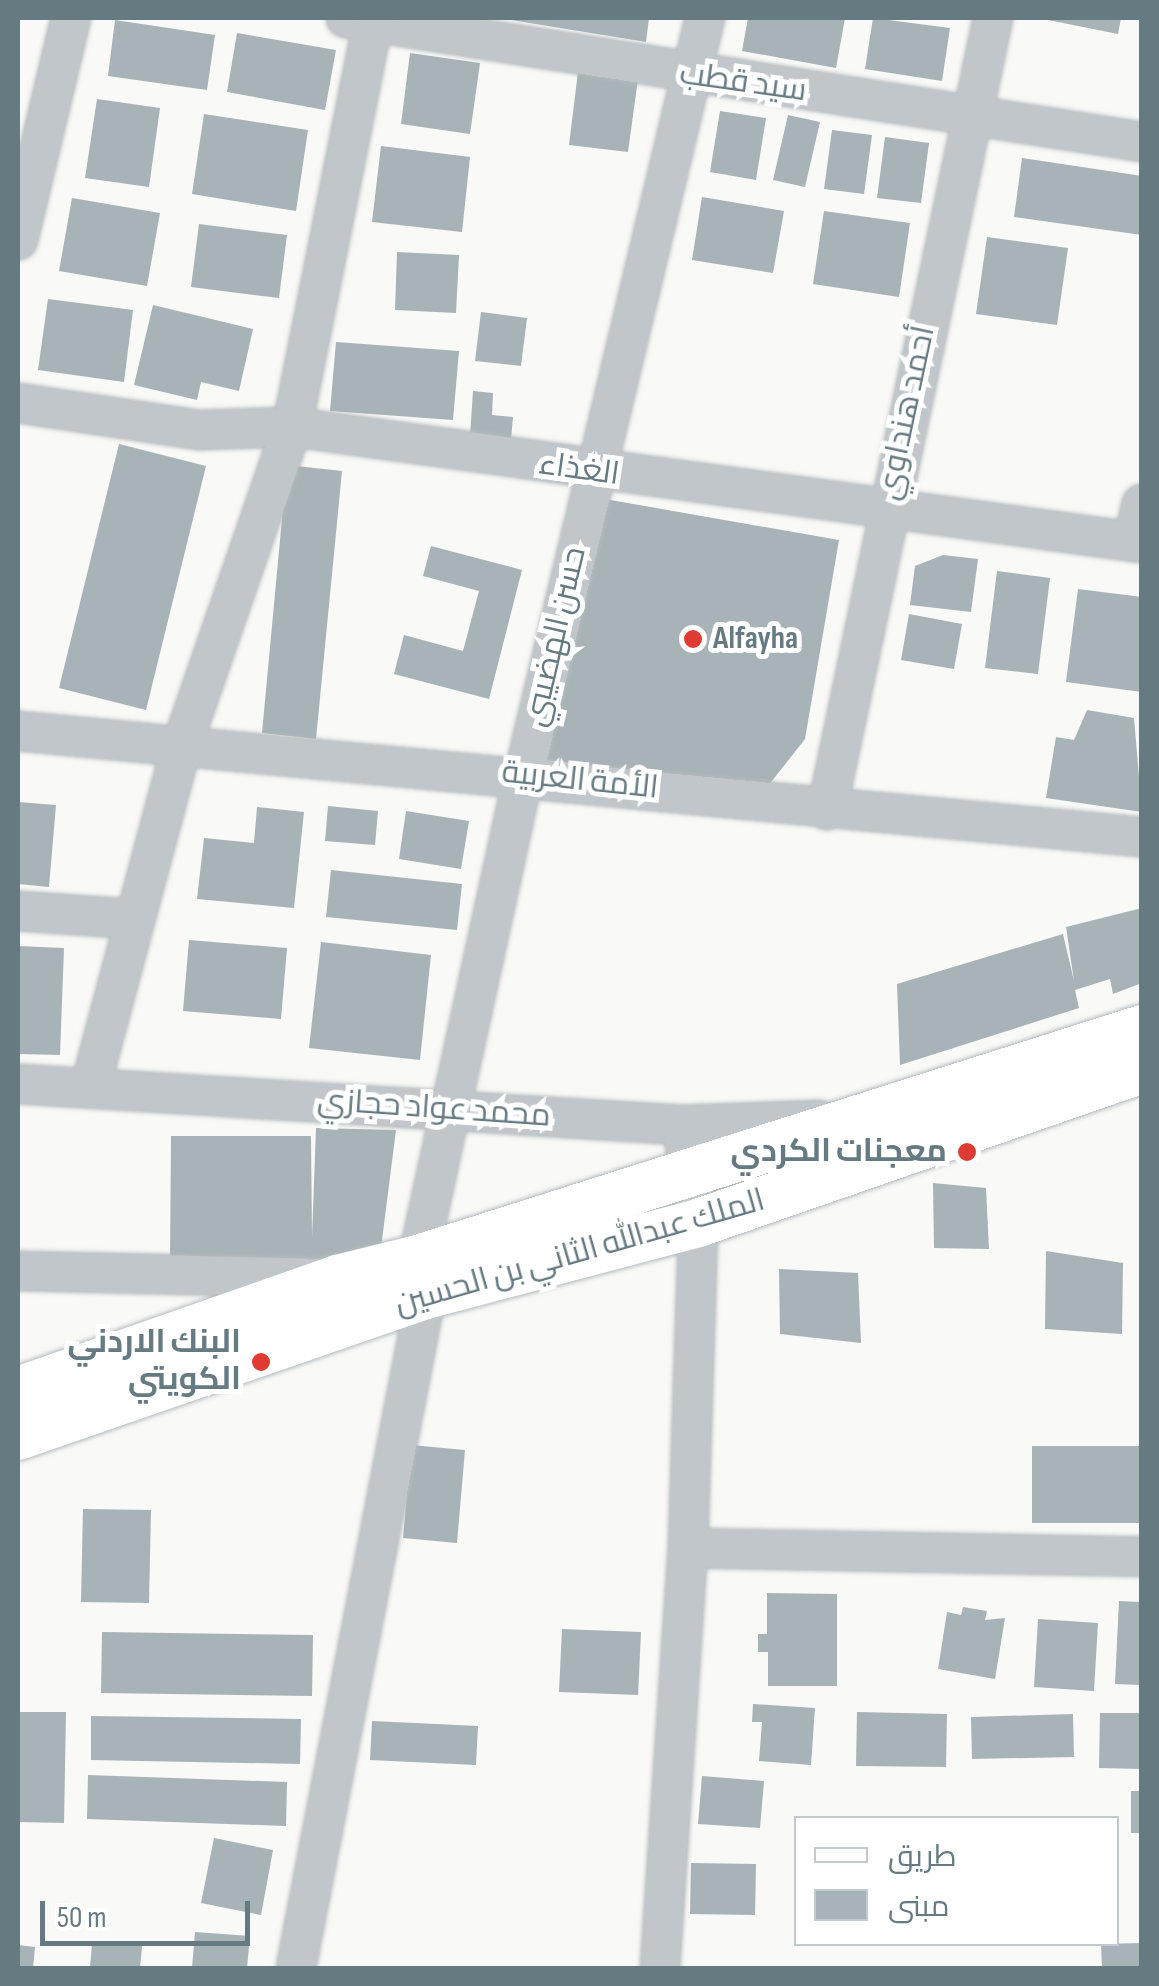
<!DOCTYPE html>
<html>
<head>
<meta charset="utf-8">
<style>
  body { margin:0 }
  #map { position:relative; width:1159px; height:1986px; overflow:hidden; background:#f9f9f7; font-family:"Sofia Sans Condensed",Cairo,sans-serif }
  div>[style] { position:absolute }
  .building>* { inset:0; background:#a7b3b6 }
  .roads { filter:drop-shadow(0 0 2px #b4babd) drop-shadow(0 0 2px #b4babd) }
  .minor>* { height:38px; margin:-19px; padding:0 19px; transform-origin:19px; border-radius:19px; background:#c0c6c9 }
  .major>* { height:48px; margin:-24px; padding:0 24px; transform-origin:24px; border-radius:24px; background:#fff }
  .dots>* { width:28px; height:28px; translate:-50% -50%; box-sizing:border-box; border:5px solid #fff; border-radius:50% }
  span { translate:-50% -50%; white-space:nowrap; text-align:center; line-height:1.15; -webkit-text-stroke:10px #fff; paint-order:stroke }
  .street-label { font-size:32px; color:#657a81 }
  .poi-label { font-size:32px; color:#657a81; font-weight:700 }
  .left { translate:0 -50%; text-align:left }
  .right { translate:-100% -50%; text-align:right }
  .frame { position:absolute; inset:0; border:20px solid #657a81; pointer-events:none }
  .legend { position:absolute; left:794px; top:1816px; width:325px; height:130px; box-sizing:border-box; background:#fff; border:2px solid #c1cacd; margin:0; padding:12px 18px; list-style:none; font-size:30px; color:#657a81 }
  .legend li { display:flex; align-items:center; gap:20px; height:50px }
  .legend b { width:50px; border:2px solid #c1cacd }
  .scale { position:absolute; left:40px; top:1901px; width:210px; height:45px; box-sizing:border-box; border:5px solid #657a81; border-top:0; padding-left:12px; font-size:30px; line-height:35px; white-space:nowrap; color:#657a81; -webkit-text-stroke:8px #fff; paint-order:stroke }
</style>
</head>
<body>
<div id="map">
  <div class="building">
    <i style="clip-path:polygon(499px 18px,649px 18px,646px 42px)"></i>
    <i style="clip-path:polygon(748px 18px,845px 18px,836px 68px,742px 51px)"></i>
    <i style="clip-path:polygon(873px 18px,950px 28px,942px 81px,865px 69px)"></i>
    <i style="clip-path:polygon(1038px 18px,1121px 18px,1118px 34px)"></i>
    <i style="clip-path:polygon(115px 20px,215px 35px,207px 90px,108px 76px)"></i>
    <i style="clip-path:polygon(237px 33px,336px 50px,325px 110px,227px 92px)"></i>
    <i style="clip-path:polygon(410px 53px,480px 63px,470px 134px,401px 124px)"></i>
    <i style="clip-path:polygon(578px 72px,638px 79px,628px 152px,569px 145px)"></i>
    <i style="clip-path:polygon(97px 99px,160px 108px,149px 187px,85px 178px)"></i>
    <i style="clip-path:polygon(720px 111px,766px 118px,756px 180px,710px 172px)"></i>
    <i style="clip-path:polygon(204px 114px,308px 130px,296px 211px,192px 194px)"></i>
    <i style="clip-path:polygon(788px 115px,820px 122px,805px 187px,773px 180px)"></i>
    <i style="clip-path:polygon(832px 130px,872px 135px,864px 194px,824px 189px)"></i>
    <i style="clip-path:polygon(885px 137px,929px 143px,921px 203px,877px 198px)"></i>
    <i style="clip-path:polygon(381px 146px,470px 157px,462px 232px,372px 222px)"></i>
    <i style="clip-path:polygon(1022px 158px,1142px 176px,1142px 235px,1014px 217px)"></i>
    <i style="clip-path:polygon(702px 197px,784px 211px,773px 273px,692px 260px)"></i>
    <i style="clip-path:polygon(72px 198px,160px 213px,147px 286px,59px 271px)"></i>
    <i style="clip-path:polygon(824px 211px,910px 223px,899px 297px,813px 284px)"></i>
    <i style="clip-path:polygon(199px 224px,287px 235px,279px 298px,191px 287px)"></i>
    <i style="clip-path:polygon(987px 237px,1068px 248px,1057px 325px,976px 314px)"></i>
    <i style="clip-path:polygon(397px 252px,459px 255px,456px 313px,395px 310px)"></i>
    <i style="clip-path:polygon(48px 299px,133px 310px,124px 382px,38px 370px)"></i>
    <i style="clip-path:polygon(153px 305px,253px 329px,239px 391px,201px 382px,197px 400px,134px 385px)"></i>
    <i style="clip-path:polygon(481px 312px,527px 318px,521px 366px,475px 361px)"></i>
    <i style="clip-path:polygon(336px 342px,459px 351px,453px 420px,330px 411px)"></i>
    <i style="clip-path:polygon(473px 391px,493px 393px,492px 415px,513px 417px,511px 439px,470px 436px)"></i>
    <i style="clip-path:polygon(119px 444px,206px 466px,146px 710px,59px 688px)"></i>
    <i style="clip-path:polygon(287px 465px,342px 471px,316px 739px,262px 733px)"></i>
    <i style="clip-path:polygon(599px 498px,839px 540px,805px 739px,768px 786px,536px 759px)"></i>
    <i style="clip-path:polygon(431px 546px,522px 570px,489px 699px,394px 674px,404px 635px,463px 651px,479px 591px,423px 576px)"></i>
    <i style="clip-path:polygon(943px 555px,978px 559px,971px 612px,910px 605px,915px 566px)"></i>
    <i style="clip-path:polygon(997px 571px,1050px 578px,1038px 674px,985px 668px)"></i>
    <i style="clip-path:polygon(1078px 589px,1142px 597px,1142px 692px,1066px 682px)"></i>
    <i style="clip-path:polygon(909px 614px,962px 624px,954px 669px,901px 660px)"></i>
    <i style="clip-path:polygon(1087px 710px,1134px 718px,1142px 812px,1046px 798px,1056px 737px,1074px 740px)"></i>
    <i style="clip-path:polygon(18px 802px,56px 805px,49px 887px,18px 884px)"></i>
    <i style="clip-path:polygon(328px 806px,378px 811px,375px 845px,325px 841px)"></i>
    <i style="clip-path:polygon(257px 807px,304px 812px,294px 908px,197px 899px,204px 838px,254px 843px)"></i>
    <i style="clip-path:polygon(406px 811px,469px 821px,461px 869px,399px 859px)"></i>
    <i style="clip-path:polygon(331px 870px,462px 884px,457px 930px,326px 917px)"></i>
    <i style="clip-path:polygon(1142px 908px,1142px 983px,1113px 994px,1110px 979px,1075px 990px,1079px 1008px,900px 1065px,897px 984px,1063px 934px,1074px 981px,1066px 927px)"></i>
    <i style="clip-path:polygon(189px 940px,287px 948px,281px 1019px,183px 1011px)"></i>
    <i style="clip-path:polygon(321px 942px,431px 955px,420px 1060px,309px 1048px)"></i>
    <i style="clip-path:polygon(18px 946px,64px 948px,60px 1055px,18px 1054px)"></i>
    <i style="clip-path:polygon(316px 1128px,396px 1130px,381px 1248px,311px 1263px,170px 1263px,171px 1136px,311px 1136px,312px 1237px)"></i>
    <i style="clip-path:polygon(933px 1183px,986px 1188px,989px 1249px,934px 1248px)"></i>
    <i style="clip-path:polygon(1046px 1251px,1123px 1263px,1122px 1334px,1045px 1329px)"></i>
    <i style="clip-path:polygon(779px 1269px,858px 1273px,861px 1343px,780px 1334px)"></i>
    <i style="clip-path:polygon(411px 1445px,465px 1450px,457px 1543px,403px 1538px)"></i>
    <i style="clip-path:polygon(1032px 1446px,1142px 1446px,1142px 1523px,1032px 1523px)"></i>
    <i style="clip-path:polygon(83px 1509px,151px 1510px,149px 1603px,81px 1602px)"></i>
    <i style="clip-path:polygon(767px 1593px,837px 1594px,837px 1686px,768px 1686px,768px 1652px,758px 1652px,758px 1634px,767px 1634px)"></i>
    <i style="clip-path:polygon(1119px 1601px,1142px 1602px,1142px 1685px,1115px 1684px)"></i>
    <i style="clip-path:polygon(963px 1607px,987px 1611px,985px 1620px,1005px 1618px,995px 1679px,938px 1669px,947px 1612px,961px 1615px)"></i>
    <i style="clip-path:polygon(1038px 1619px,1098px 1623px,1094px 1691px,1034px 1687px)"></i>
    <i style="clip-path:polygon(562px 1629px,641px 1632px,638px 1695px,559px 1692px)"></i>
    <i style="clip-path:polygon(102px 1632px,313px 1635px,312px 1696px,101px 1693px)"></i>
    <i style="clip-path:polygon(753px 1704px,815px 1708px,811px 1765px,759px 1761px,762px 1722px,752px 1722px)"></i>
    <i style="clip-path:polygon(18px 1712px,66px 1712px,64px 1823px,18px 1822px)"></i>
    <i style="clip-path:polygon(857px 1712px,947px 1714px,946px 1767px,856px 1766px)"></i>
    <i style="clip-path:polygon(1100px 1713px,1142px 1713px,1142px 1769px,1099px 1768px)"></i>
    <i style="clip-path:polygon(1073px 1714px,1074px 1757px,972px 1759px,971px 1717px)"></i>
    <i style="clip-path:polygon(91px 1716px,301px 1719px,300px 1764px,91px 1760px)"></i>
    <i style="clip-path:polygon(372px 1721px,478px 1726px,476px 1765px,370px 1760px)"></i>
    <i style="clip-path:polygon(88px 1775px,287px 1782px,286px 1826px,87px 1819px)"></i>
    <i style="clip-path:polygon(702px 1776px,764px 1781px,760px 1828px,698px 1824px)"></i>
    <i style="clip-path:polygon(1131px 1791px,1142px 1791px,1142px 1833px,1131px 1833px)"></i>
    <i style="clip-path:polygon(214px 1838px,273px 1850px,261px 1915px,201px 1903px)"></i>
    <i style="clip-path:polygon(691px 1863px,756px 1864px,755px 1915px,690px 1914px)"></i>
    <i style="clip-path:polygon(195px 1932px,250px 1936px,247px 1968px,192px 1968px)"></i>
    <i style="clip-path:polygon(92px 1943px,142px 1946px,140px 1968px,90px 1968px)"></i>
    <i style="clip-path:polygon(1142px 1943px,1142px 1968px,1102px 1968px,1101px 1944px)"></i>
    <i style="clip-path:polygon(18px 1945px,35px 1947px,33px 1968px,18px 1968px)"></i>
  </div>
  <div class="roads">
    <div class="minor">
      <i style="left:346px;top:18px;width:806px;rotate:8.85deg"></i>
      <i style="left:18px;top:240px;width:228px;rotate:-76.6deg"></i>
      <i style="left:18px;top:403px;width:183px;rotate:8.5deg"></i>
      <i style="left:199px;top:430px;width:93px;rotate:-1.8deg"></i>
      <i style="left:292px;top:427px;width:858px;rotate:7.77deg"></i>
      <i style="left:1133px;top:542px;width:39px;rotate:-77deg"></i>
      <i style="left:18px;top:731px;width:1129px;rotate:5.39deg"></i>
      <i style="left:827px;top:810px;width:809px;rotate:-78.16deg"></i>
      <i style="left:18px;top:911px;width:116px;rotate:3.9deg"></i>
      <i style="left:18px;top:1084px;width:665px;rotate:3.53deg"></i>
      <i style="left:682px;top:1125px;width:137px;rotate:-2.1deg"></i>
      <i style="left:90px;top:1088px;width:355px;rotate:-75deg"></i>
      <i style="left:182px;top:745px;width:336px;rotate:-70.9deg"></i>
      <i style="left:292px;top:427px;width:417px;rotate:-78.7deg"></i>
      <i style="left:418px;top:1259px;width:496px;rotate:-77.7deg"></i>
      <i style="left:524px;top:774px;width:777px;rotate:-76.54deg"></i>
      <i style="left:18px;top:1271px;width:301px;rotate:1.3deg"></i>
      <i style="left:688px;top:1548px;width:454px;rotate:1.1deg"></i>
      <i style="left:296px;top:1968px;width:685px;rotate:-79.07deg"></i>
      <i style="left:660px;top:1968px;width:421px;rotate:-86.2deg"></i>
      <i style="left:688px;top:1548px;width:325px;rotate:-88.2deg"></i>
      <i style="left:698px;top:1223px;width:99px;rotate:-99.3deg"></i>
    </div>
    <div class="major">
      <i style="left:18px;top:1391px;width:338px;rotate:-19.3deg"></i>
      <i style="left:337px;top:1279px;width:83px;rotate:-13.9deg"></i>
      <i style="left:418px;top:1259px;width:760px;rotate:-17.62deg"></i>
      <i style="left:18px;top:1436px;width:432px;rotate:-19.1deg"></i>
      <i style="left:426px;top:1295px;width:281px;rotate:-14.8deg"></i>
      <i style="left:698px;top:1223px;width:470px;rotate:-19.1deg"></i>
    </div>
  </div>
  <div class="dots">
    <i style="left:693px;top:639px;background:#df3b32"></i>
    <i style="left:967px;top:1152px;background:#df3b32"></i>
    <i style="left:261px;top:1362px;background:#df3b32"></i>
  </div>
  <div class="street-label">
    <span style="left:743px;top:83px;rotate:8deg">سيد قطب</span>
    <span style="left:907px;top:413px;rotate:-78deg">أحمد هنداوي</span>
    <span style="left:579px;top:470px;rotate:8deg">الغذاء</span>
    <span style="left:556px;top:637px;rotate:-77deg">حسن الهضيبي</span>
    <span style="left:580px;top:781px;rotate:6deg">الأمة العربية</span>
    <span style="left:434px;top:1109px;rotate:4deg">محمد عواد حجازي</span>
    <span style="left:580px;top:1253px;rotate:-16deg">الملك عبدالله الثاني بن الحسين</span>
  </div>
  <div class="poi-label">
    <span class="left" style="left:713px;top:639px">Alfayha</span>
    <span class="right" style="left:947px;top:1152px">معجنات الكردي</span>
    <span class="right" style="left:241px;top:1362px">البنك الاردني<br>الكويتي</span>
  </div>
  <div class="frame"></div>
  <ul class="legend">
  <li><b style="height:12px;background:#fff"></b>طريق</li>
  <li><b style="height:28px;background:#a7b3b6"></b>مبنى</li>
  </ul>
  <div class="scale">50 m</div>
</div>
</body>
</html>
